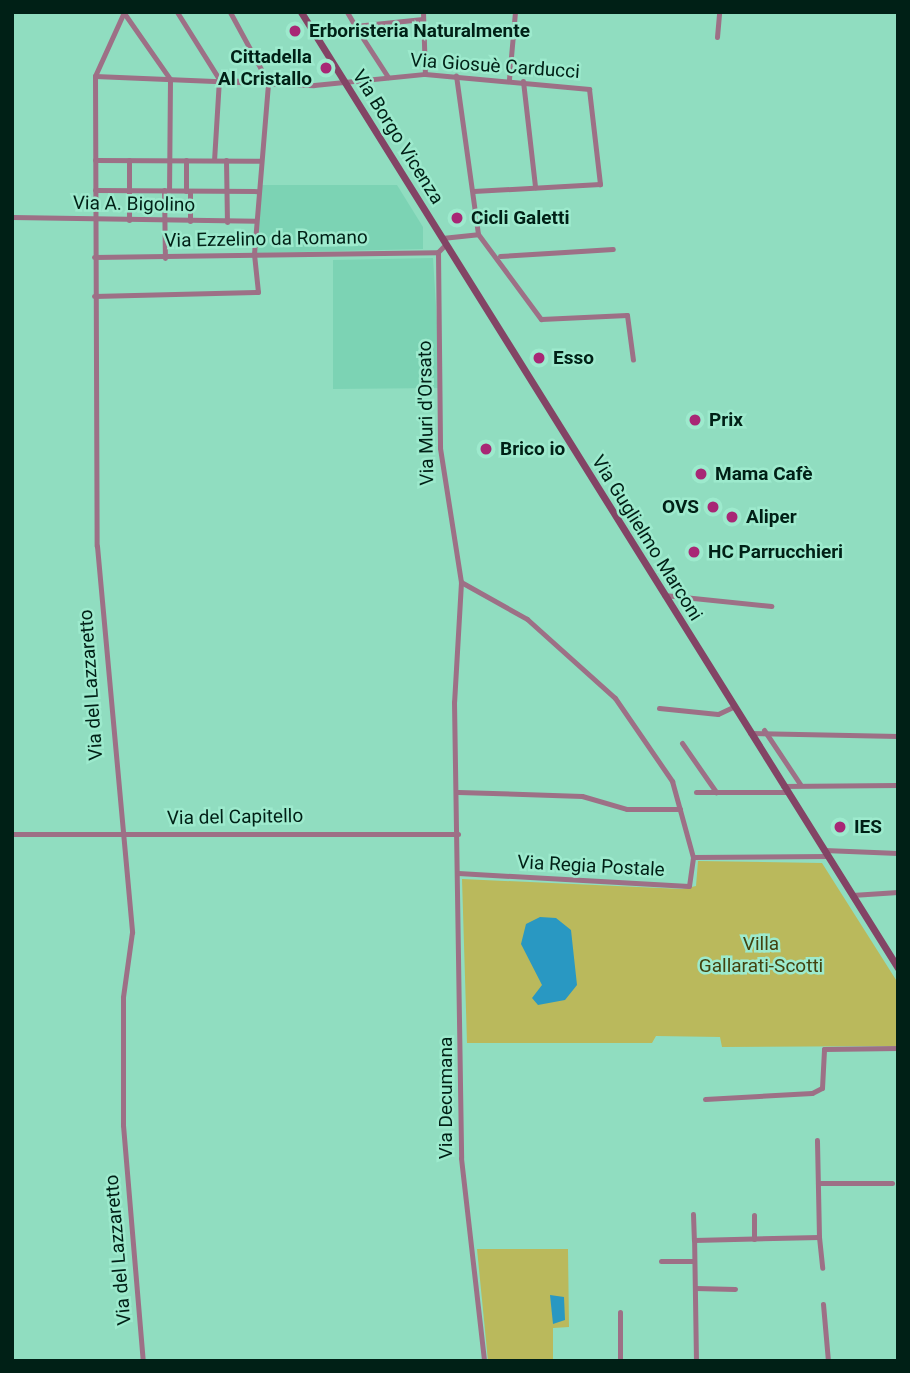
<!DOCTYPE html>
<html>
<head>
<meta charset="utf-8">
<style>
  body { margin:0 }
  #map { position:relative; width:910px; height:1373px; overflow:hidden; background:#90ddc0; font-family:Roboto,sans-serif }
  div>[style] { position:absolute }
  .built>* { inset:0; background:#7cd3b4 }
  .green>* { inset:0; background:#bab95c }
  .water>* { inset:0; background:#2998c2 }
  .street>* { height:5px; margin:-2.5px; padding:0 2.5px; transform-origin:2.5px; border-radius:2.5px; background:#9d7086 }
  .secondary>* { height:7px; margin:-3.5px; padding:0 3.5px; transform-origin:3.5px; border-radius:3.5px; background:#834465 }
  .dots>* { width:19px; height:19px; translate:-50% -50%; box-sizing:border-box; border:4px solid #9deacd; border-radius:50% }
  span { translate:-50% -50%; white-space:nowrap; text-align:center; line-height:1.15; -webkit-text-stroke:5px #9deacd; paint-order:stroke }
  .poi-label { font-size:19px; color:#002016; font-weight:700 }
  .left { translate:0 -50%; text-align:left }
  .right { translate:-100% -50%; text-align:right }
  .street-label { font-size:19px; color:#002016 }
  .park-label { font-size:19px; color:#42420f }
  .frame { position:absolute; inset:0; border:14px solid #002016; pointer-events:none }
</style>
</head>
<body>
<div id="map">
  <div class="built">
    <i style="clip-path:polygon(261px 185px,397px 185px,423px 227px,423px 249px,257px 253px)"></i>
    <i style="clip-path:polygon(433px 258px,441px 388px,333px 389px,333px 260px)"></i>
  </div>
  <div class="green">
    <i style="clip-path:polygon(698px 861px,822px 863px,898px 983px,898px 1046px,722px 1047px,720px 1037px,656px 1036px,652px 1043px,467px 1043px,462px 879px,682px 889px,696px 886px)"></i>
    <i style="clip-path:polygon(477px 1249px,568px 1249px,569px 1327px,553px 1328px,553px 1361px,488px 1361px)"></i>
  </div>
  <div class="water">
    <i style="clip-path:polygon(540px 917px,556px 918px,571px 930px,577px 985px,565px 1000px,538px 1005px,532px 998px,542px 985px,521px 944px,526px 924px)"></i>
    <i style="clip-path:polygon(550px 1295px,564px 1297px,565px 1320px,553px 1324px)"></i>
  </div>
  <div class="street">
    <i style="left:124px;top:12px;width:70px;rotate:114.4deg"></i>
    <i style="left:95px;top:76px;width:470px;rotate:89.8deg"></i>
    <i style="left:97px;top:546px;width:388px;rotate:84.8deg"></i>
    <i style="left:132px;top:932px;width:66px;rotate:97.9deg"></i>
    <i style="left:123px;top:997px;width:128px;rotate:90deg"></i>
    <i style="left:123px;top:1125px;width:237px;rotate:85.2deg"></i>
    <i style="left:177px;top:12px;width:79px;rotate:57.9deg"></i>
    <i style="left:219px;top:79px;width:81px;rotate:93.5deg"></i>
    <i style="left:347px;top:12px;width:16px;rotate:60deg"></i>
    <i style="left:423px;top:12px;width:62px;rotate:88.2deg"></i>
    <i style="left:124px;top:13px;width:80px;rotate:55.1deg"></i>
    <i style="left:170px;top:79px;width:111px;rotate:90.5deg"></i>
    <i style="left:717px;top:37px;width:25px;rotate:-85deg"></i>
    <i style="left:95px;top:76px;width:219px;rotate:2.4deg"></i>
    <i style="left:314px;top:85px;width:112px;rotate:-5.7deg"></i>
    <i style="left:425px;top:74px;width:165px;rotate:5.2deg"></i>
    <i style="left:589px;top:89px;width:96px;rotate:83.4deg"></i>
    <i style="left:600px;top:184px;width:127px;rotate:176.8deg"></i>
    <i style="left:388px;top:77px;width:61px;rotate:-122.9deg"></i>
    <i style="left:355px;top:26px;width:68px;rotate:-5.9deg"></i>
    <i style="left:509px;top:79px;width:67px;rotate:-84.9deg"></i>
    <i style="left:220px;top:80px;width:48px;rotate:2.4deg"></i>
    <i style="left:523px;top:81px;width:107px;rotate:83.5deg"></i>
    <i style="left:95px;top:160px;width:165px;rotate:0.3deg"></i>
    <i style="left:226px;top:160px;width:62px;rotate:89.1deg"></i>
    <i style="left:95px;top:190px;width:163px;rotate:0.4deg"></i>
    <i style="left:164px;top:190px;width:68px;rotate:89.2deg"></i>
    <i style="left:186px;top:191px;width:31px;rotate:-90deg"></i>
    <i style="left:12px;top:217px;width:244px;rotate:0.9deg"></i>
    <i style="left:129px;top:220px;width:60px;rotate:-90deg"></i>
    <i style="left:190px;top:221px;width:30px;rotate:-90deg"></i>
    <i style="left:478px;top:234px;width:106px;rotate:53.5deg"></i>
    <i style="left:541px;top:319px;width:86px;rotate:-2.7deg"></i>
    <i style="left:627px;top:315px;width:45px;rotate:82.4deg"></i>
    <i style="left:442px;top:238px;width:36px;rotate:-6deg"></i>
    <i style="left:478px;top:234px;width:160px;rotate:-97.9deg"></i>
    <i style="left:446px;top:244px;width:11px;rotate:135deg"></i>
    <i style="left:438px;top:252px;width:196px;rotate:89.4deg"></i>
    <i style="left:440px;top:448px;width:136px;rotate:81.1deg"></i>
    <i style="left:461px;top:582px;width:120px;rotate:93.3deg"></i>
    <i style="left:454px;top:702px;width:456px;rotate:89.1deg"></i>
    <i style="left:461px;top:1158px;width:204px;rotate:83.5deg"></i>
    <i style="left:500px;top:256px;width:113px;rotate:-3.5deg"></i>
    <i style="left:94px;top:257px;width:344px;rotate:-0.8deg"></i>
    <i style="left:94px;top:296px;width:164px;rotate:-1.4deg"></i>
    <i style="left:258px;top:292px;width:38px;rotate:-96deg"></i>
    <i style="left:254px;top:254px;width:173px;rotate:-85.3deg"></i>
    <i style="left:268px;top:82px;width:80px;rotate:-118.5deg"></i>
    <i style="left:461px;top:582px;width:76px;rotate:29.3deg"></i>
    <i style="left:527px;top:619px;width:118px;rotate:41.9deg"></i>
    <i style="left:615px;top:698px;width:101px;rotate:55.5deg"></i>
    <i style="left:672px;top:781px;width:79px;rotate:74.6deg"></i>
    <i style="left:664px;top:595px;width:108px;rotate:5.9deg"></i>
    <i style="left:659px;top:708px;width:59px;rotate:5.8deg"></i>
    <i style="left:718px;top:714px;width:17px;rotate:-25deg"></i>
    <i style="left:764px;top:730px;width:65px;rotate:56.3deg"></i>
    <i style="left:750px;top:733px;width:148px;rotate:1.2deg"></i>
    <i style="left:682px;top:743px;width:60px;rotate:55.2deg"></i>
    <i style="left:783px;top:786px;width:115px;rotate:-0.5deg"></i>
    <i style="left:458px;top:792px;width:124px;rotate:1.8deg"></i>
    <i style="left:582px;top:796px;width:47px;rotate:16.1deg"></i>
    <i style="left:627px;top:809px;width:53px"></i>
    <i style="left:696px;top:792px;width:91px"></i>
    <i style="left:12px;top:834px;width:446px"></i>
    <i style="left:824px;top:850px;width:74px;rotate:2.3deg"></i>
    <i style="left:458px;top:873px;width:231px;rotate:3.2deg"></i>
    <i style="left:689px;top:886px;width:29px;rotate:-82deg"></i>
    <i style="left:693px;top:857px;width:135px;rotate:-0.4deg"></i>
    <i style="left:852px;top:895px;width:46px;rotate:-3.7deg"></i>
    <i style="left:705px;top:1099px;width:107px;rotate:-3.2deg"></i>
    <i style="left:812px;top:1093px;width:11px;rotate:-27deg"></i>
    <i style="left:822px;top:1088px;width:39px;rotate:-87deg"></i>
    <i style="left:824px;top:1049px;width:74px;rotate:-0.8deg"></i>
    <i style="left:818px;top:1183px;width:74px"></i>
    <i style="left:693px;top:1214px;width:26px;rotate:88deg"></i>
    <i style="left:819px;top:1237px;width:31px;rotate:84deg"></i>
    <i style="left:754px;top:1239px;width:24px;rotate:-90deg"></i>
    <i style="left:661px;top:1261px;width:33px"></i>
    <i style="left:695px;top:1288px;width:40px;rotate:1.4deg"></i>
    <i style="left:823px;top:1304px;width:57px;rotate:85deg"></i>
    <i style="left:620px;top:1361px;width:49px;rotate:-90deg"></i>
    <i style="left:696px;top:1361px;width:121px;rotate:-90.9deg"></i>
    <i style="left:694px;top:1240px;width:125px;rotate:-1.4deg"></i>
    <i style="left:819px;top:1237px;width:97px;rotate:-91.2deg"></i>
  </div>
  <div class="secondary">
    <i style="left:301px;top:12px;width:1127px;rotate:58.02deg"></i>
  </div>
  <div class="dots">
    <i style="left:295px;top:31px;background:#a82775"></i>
    <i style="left:326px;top:68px;background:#a82775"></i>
    <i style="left:457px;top:218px;background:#a82775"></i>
    <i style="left:539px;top:358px;background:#a82775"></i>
    <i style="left:695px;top:420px;background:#a82775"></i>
    <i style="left:486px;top:449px;background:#a82775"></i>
    <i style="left:701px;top:474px;background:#a82775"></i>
    <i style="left:713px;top:507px;background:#a82775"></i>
    <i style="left:732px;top:517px;background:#a82775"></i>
    <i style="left:694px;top:552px;background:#a82775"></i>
    <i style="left:840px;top:827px;background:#a82775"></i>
  </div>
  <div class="poi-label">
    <span class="left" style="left:309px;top:31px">Erboristeria Naturalmente</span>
    <span class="right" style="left:312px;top:68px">Cittadella<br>Al Cristallo</span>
    <span class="left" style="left:471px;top:218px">Cicli Galetti</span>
    <span class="left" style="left:553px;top:358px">Esso</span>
    <span class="left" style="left:709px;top:420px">Prix</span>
    <span class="left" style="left:500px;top:449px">Brico io</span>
    <span class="left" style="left:715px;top:474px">Mama Cafè</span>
    <span class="right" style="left:699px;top:507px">OVS</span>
    <span class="left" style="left:746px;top:517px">Aliper</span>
    <span class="left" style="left:708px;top:552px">HC Parrucchieri</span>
    <span class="left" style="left:854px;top:827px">IES</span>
  </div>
  <div class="street-label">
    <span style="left:495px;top:66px;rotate:4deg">Via Giosuè Carducci</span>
    <span style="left:398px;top:137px;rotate:58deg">Via Borgo Vicenza</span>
    <span style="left:134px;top:204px;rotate:1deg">Via A. Bigolino</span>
    <span style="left:266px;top:239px;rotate:-1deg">Via Ezzelino da Romano</span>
    <span style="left:426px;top:413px;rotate:-91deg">Via Muri d'Orsato</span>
    <span style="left:647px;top:538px;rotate:58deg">Via Guglielmo Marconi</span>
    <span style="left:91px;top:685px;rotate:-94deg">Via del Lazzaretto</span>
    <span style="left:235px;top:817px;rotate:-1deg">Via del Capitello</span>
    <span style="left:591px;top:866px;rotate:3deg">Via Regia Postale</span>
    <span style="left:446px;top:1098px;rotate:-90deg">Via Decumana</span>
    <span style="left:118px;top:1250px;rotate:-95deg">Via del Lazzaretto</span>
  </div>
  <div class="park-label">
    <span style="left:761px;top:955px">Villa<br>Gallarati-Scotti</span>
  </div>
  <div class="frame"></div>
</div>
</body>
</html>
